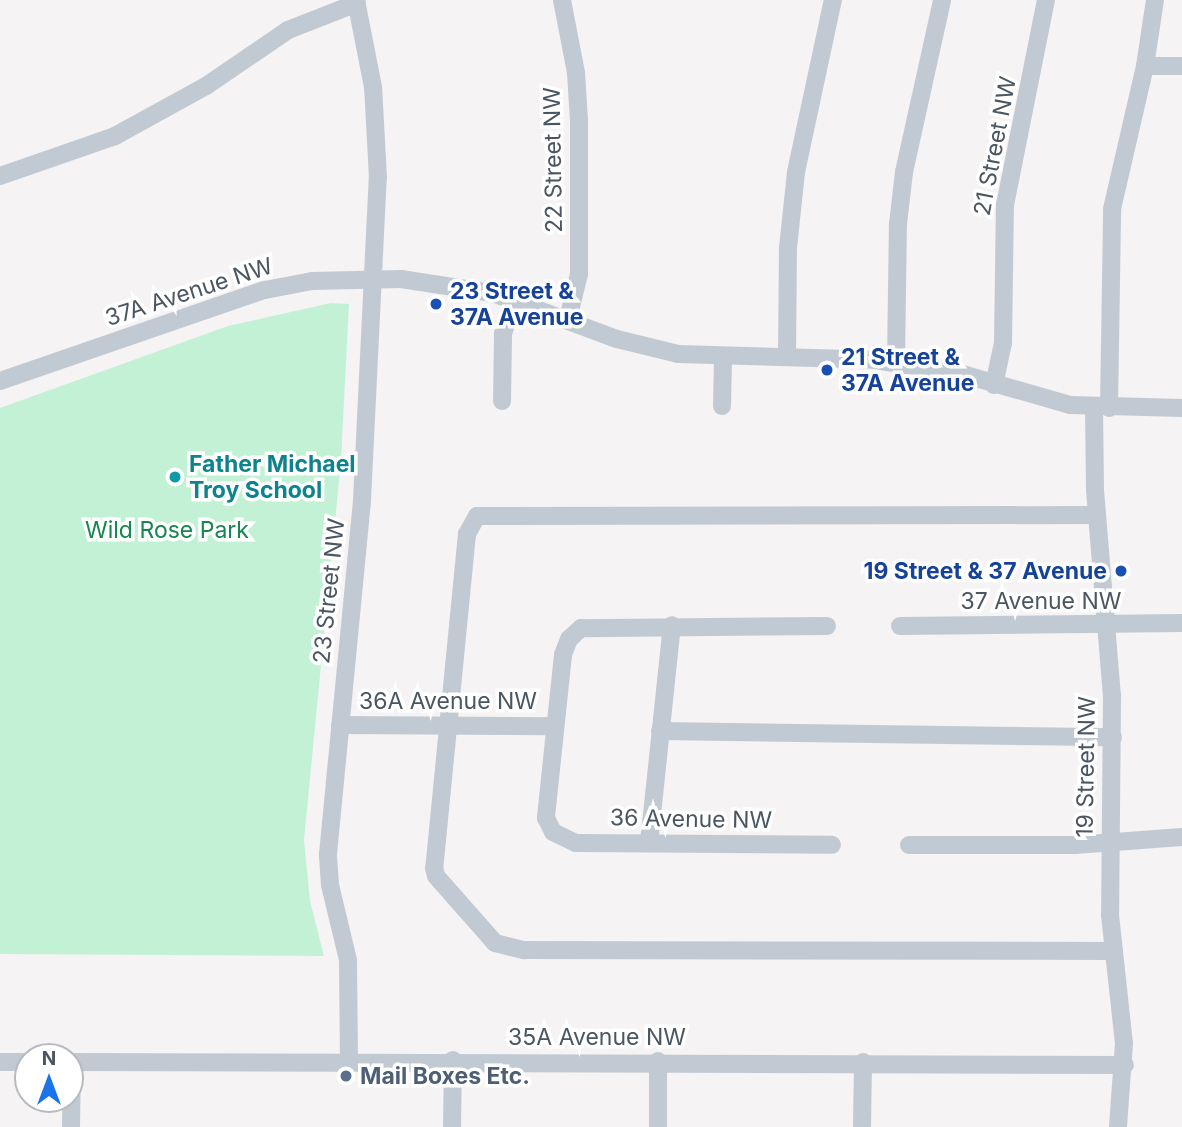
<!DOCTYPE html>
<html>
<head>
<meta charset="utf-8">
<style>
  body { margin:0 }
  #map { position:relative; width:1182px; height:1127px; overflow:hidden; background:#f5f3f3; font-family:Inter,sans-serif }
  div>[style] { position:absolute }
  .green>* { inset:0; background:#c3f1d5 }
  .minor>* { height:18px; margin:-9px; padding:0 9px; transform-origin:9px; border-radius:9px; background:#c1cad2 }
  .dots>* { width:19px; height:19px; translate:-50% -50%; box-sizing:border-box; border:4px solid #fff; border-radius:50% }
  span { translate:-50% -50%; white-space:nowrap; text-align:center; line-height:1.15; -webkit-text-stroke:7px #fff; paint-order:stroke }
  .street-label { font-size:23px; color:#4a5661 }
  .transit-label { font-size:23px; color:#164399; font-weight:700 }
  .left { translate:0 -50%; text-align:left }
  .right { translate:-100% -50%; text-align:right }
  .culture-label { font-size:23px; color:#0d838f; font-weight:700 }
  .park-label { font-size:23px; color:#17864f }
  .service-label { font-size:23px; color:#4e5e75; font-weight:700 }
  .north { position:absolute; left:14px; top:1043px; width:70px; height:70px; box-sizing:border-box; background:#fff; border:2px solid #b7bbc0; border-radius:50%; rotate:0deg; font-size:19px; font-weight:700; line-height:28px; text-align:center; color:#4a5661 }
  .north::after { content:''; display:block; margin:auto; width:24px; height:32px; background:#1a73e8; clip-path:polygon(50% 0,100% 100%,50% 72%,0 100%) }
</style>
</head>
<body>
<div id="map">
  <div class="green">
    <i style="clip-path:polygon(331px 303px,349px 304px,348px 322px,341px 460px,304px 840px,310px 901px,324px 956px,0 954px,0 408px,228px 326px)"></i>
  </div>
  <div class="minor">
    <i style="left:562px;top:0;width:74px;rotate:79.1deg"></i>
    <i style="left:576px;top:73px;width:48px;rotate:86.4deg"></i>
    <i style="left:579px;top:121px;width:153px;rotate:90deg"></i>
    <i style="left:579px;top:274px;width:46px;rotate:103.7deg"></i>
    <i style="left:1145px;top:66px;width:37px"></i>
    <i style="left:0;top:176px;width:122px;rotate:-19.2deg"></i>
    <i style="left:115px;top:136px;width:104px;rotate:-28.8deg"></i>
    <i style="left:206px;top:86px;width:99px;rotate:-34.3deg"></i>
    <i style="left:288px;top:30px;width:74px;rotate:-21.4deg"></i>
    <i style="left:787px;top:357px;width:109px;rotate:-89.5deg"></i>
    <i style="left:788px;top:248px;width:76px;rotate:-84deg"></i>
    <i style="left:796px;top:172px;width:176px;rotate:-77.9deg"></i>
    <i style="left:896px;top:362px;width:138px;rotate:-89.2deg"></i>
    <i style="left:898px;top:224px;width:52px;rotate:-83.4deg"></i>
    <i style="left:904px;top:172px;width:176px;rotate:-77.5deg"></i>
    <i style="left:0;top:381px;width:280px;rotate:-19deg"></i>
    <i style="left:265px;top:290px;width:48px;rotate:-10.8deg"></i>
    <i style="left:312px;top:281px;width:89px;rotate:-1.3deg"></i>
    <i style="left:401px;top:279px;width:93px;rotate:8.7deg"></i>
    <i style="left:493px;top:293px;width:132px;rotate:20.4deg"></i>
    <i style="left:617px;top:339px;width:63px;rotate:13.8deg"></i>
    <i style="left:678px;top:354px;width:197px;rotate:1.7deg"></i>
    <i style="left:875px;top:360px;width:88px;rotate:9.1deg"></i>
    <i style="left:962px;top:374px;width:112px;rotate:16deg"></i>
    <i style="left:1070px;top:405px;width:112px;rotate:1.5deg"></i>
    <i style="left:994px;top:385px;width:43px;rotate:-77.9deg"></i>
    <i style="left:1003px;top:343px;width:138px;rotate:-89.2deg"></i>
    <i style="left:1005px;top:205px;width:209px;rotate:-78.7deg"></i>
    <i style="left:502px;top:401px;width:67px;rotate:-89.1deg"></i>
    <i style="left:503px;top:334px;width:37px;rotate:-73deg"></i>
    <i style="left:722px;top:406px;width:49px;rotate:-88.8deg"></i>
    <i style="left:1094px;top:407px;width:83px;rotate:89.3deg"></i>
    <i style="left:1095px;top:490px;width:207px;rotate:85.3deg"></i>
    <i style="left:1112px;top:696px;width:219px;rotate:90.5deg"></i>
    <i style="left:1110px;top:915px;width:129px;rotate:83.8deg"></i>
    <i style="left:1124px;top:1043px;width:84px;rotate:94.1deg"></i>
    <i style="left:1109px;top:408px;width:199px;rotate:-89.1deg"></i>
    <i style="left:1112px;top:209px;width:147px;rotate:-77deg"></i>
    <i style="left:1145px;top:66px;width:67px;rotate:-81.4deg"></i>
    <i style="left:1096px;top:515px;width:619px;rotate:179.91deg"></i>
    <i style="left:477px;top:516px;width:21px;rotate:119deg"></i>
    <i style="left:467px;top:534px;width:336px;rotate:95.6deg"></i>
    <i style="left:434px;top:868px;width:8px;rotate:76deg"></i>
    <i style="left:436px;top:876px;width:89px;rotate:48.6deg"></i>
    <i style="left:495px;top:943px;width:30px;rotate:14deg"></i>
    <i style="left:524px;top:950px;width:590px;rotate:0.1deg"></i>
    <i style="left:827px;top:626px;width:246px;rotate:179.5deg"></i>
    <i style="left:581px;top:628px;width:16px;rotate:137deg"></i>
    <i style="left:569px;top:639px;width:17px;rotate:111deg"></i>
    <i style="left:563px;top:655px;width:164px;rotate:96deg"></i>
    <i style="left:546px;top:818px;width:16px;rotate:63deg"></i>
    <i style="left:553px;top:832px;width:25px;rotate:26deg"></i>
    <i style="left:576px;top:843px;width:256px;rotate:0.4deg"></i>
    <i style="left:900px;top:626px;width:282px;rotate:-0.6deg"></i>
    <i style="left:340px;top:725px;width:215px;rotate:0.3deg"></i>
    <i style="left:660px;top:731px;width:453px;rotate:0.8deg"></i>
    <i style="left:649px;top:843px;width:219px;rotate:-84deg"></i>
    <i style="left:909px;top:845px;width:166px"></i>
    <i style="left:1075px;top:845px;width:107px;rotate:-4.3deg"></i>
    <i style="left:349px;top:1060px;width:100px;rotate:-90.6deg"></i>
    <i style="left:348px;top:960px;width:77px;rotate:-103.5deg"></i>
    <i style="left:330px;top:885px;width:31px;rotate:-94deg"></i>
    <i style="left:328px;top:854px;width:356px;rotate:-84.5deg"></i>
    <i style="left:362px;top:500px;width:322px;rotate:-87.2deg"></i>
    <i style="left:378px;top:178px;width:91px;rotate:-93.1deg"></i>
    <i style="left:373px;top:87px;width:89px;rotate:-101.1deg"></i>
    <i style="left:0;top:1062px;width:28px"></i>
    <i style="left:70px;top:1062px;width:1055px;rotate:0.16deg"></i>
    <i style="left:71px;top:1127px;width:65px;rotate:-89.1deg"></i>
    <i style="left:452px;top:1127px;width:67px;rotate:-89.1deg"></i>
    <i style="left:658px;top:1127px;width:66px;rotate:-90deg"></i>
    <i style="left:862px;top:1127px;width:65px;rotate:-89.1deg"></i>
  </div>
  <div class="dots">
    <i style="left:436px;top:304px;background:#1a4fb4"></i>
    <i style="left:827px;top:370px;background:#1a4fb4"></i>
    <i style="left:175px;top:477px;background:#0f9aa8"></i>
    <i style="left:1121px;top:571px;background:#1a4fb4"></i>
    <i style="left:346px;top:1076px;background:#5c6f8a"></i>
  </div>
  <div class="street-label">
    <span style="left:995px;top:146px;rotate:-79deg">21 Street NW</span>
    <span style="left:553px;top:160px;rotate:-91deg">22 Street NW</span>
    <span style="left:189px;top:292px;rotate:-18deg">37A Avenue NW</span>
    <span style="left:329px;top:591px;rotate:-84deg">23 Street NW</span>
    <span style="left:1041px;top:601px">37 Avenue NW</span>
    <span style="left:448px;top:701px">36A Avenue NW</span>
    <span style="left:1086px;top:767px;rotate:-89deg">19 Street NW</span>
    <span style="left:691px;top:819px;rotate:1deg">36 Avenue NW</span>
    <span style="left:597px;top:1037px">35A Avenue NW</span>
  </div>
  <div class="transit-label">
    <span class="left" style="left:450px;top:304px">23 Street &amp;<br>37A Avenue</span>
    <span class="left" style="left:841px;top:370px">21 Street &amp;<br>37A Avenue</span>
    <span class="right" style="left:1107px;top:571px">19 Street &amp; 37 Avenue</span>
  </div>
  <div class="culture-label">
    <span class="left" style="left:189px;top:477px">Father Michael<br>Troy School</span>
  </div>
  <div class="park-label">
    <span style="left:167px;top:530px">Wild Rose Park</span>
  </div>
  <div class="service-label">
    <span class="left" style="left:360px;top:1076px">Mail Boxes Etc.</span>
  </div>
  <div class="north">N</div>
</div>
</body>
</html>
